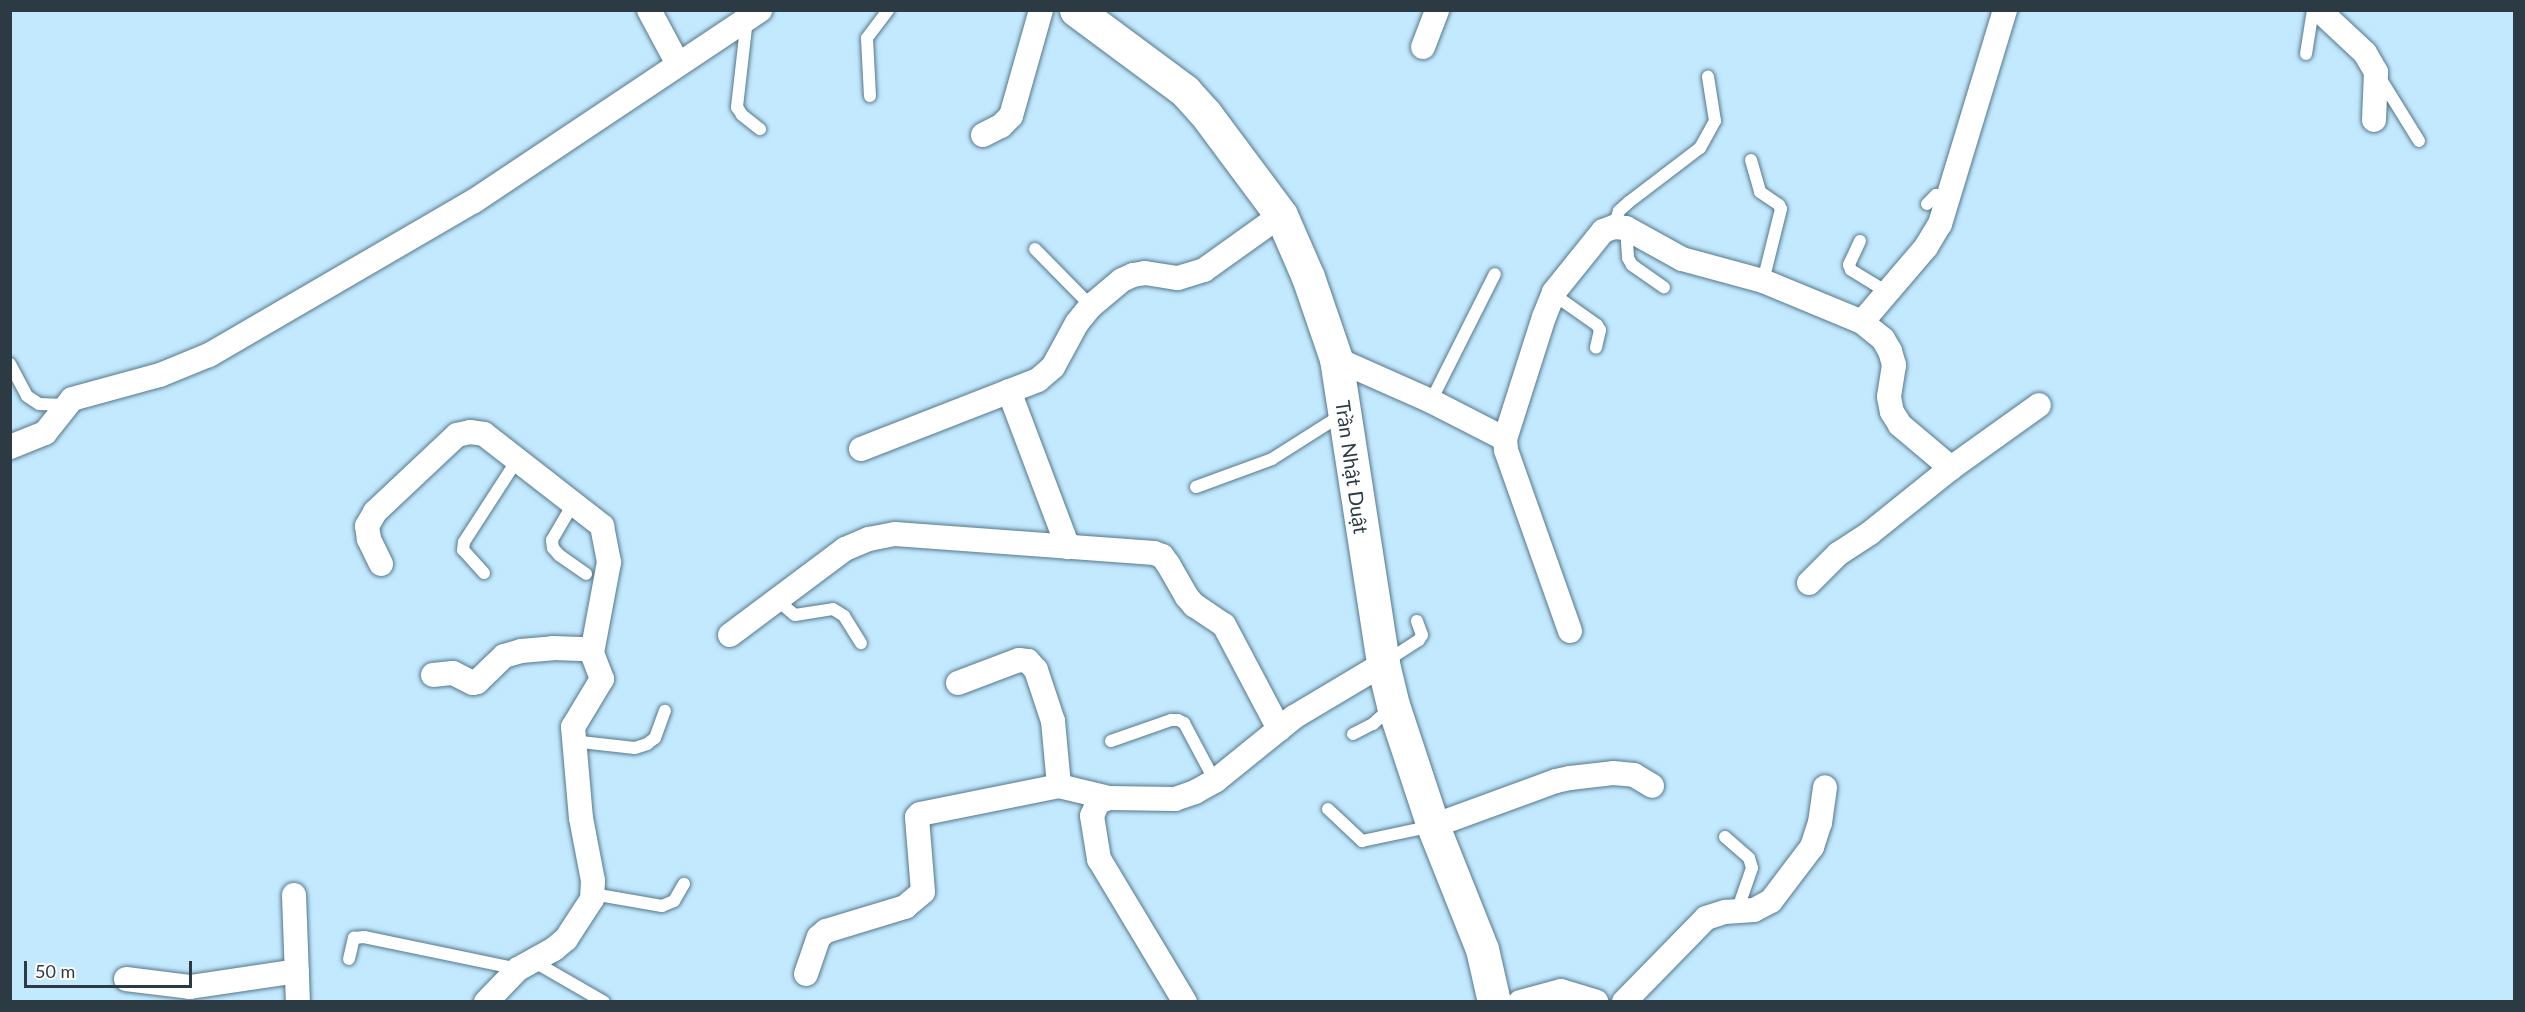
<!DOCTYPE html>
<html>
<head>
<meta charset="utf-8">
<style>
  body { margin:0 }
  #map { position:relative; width:2525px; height:1012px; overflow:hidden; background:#c3e9ff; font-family:Lato,sans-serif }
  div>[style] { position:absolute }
  .roads { filter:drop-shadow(0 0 2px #55788a) drop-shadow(0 0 2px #55788a) }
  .service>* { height:12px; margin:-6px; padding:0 6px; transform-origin:6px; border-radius:6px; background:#fff }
  .minor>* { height:24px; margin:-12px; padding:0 12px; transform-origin:12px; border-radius:12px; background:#fff }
  .secondary>* { height:33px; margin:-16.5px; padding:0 16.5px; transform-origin:16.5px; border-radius:16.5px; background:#fff }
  span { translate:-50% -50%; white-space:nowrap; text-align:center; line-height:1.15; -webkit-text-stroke:6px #fff; paint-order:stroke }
  .street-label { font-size:20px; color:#2c3b43 }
  .frame { position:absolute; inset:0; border:12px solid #2c3b43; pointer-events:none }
  .scale { position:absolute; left:24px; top:961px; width:168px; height:27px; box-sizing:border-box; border:3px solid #2c3b43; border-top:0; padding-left:8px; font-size:18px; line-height:21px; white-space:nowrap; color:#2c3b43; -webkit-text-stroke:4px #fff; paint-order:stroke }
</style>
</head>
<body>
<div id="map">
  <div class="roads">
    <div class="service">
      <i style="left:747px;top:19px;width:89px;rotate:96.5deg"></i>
      <i style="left:737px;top:107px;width:9px;rotate:58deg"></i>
      <i style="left:742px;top:115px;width:23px;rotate:38deg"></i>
      <i style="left:2306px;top:54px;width:45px;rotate:-81deg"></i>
      <i style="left:2380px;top:78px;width:74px;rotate:58.2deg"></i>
      <i style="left:870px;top:96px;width:58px;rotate:-93deg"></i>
      <i style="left:867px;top:38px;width:35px;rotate:-53deg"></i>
      <i style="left:1751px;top:160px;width:33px;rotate:74deg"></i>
      <i style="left:1760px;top:192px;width:23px;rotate:34deg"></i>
      <i style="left:1779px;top:205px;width:4px;rotate:63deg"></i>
      <i style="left:1781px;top:209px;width:74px;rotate:104deg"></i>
      <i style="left:1927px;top:204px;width:13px;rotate:-45deg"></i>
      <i style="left:1936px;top:195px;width:14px;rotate:17deg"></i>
      <i style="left:1614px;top:227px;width:17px;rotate:-73deg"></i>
      <i style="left:1619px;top:211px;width:13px;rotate:-42deg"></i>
      <i style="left:1629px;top:202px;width:89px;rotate:-37.3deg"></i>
      <i style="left:1700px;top:148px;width:31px;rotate:-61deg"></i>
      <i style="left:1715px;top:121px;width:45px;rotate:-99deg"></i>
      <i style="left:1626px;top:228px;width:30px;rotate:86deg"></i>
      <i style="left:1628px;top:258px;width:8px;rotate:60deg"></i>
      <i style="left:1632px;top:265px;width:39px;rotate:35deg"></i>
      <i style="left:1860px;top:241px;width:26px;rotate:115deg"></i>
      <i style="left:1849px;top:265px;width:5px;rotate:68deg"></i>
      <i style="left:1851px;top:270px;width:42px;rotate:31.4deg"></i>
      <i style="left:1035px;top:249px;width:80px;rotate:45.5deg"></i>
      <i style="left:1553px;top:294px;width:54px;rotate:35.2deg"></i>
      <i style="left:1597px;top:325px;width:6px;rotate:59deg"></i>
      <i style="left:1600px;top:330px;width:18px;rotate:103deg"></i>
      <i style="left:10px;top:364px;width:36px;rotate:62deg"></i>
      <i style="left:27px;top:396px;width:14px;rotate:34deg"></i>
      <i style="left:39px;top:404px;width:26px;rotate:2deg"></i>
      <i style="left:1431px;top:401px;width:142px;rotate:-63.3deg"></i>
      <i style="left:1196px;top:487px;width:81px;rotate:-20.2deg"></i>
      <i style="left:1272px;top:459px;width:84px;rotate:-32.4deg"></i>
      <i style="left:573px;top:504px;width:42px;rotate:120.3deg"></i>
      <i style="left:552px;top:540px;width:8px;rotate:83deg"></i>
      <i style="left:553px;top:548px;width:9px;rotate:49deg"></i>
      <i style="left:559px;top:555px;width:33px;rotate:35deg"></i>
      <i style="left:484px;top:573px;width:31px;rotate:-132deg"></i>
      <i style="left:463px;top:550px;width:8px;rotate:-83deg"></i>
      <i style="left:464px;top:542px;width:98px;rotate:-57.1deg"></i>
      <i style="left:777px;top:600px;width:23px;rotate:40deg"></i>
      <i style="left:795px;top:615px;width:38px;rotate:-9deg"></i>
      <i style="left:833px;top:609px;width:13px;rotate:32deg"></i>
      <i style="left:844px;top:616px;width:32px;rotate:58deg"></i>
      <i style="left:1385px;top:662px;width:40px;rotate:-32.9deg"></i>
      <i style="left:1419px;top:640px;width:6px;rotate:-59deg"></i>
      <i style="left:1422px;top:635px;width:15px;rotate:-110deg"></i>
      <i style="left:1353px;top:734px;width:22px;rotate:-27deg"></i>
      <i style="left:1373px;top:724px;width:23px;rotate:-43deg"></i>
      <i style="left:572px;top:741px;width:63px;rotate:6.3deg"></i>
      <i style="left:635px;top:748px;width:13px;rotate:-18deg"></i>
      <i style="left:647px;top:744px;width:10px;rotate:-37deg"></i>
      <i style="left:655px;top:738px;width:29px;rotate:-70deg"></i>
      <i style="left:1111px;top:741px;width:64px;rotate:-19.3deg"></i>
      <i style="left:1171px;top:720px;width:7px"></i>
      <i style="left:1178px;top:720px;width:7px;rotate:27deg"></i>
      <i style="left:1184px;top:723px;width:66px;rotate:61.9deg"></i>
      <i style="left:1328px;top:809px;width:47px;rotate:43.3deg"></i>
      <i style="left:1362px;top:841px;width:73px;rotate:-11.9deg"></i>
      <i style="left:1725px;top:837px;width:32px;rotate:41deg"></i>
      <i style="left:1749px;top:858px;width:10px;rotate:73deg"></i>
      <i style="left:1752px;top:868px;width:46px;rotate:109.2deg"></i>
      <i style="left:593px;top:894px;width:70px;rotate:9.9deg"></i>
      <i style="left:662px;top:906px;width:13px;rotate:-23deg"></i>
      <i style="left:674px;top:901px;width:20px;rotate:-60deg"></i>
      <i style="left:349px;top:959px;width:22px;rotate:-77deg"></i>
      <i style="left:354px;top:938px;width:10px;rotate:-6deg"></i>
      <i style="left:364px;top:937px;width:157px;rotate:11.7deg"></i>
      <i style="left:533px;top:961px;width:82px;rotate:30deg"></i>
    </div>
    <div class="minor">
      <i style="left:649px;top:10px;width:61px;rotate:61.8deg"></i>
      <i style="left:2319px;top:10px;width:63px;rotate:43.1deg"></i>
      <i style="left:2365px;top:53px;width:22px;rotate:60deg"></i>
      <i style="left:2376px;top:72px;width:48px;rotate:92.4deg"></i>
      <i style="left:1423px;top:47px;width:40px;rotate:-69deg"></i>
      <i style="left:983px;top:135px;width:20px;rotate:-27deg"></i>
      <i style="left:1001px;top:126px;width:14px;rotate:-45deg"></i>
      <i style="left:1011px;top:116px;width:110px;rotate:-74.2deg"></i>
      <i style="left:1862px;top:322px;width:99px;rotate:-49.5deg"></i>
      <i style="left:1926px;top:247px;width:27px;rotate:-59deg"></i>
      <i style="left:1940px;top:224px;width:224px;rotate:-73.1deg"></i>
      <i style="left:1336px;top:359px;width:104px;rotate:23.9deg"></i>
      <i style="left:1431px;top:401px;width:83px;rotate:27.2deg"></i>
      <i style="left:1009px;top:391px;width:167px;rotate:69.3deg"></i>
      <i style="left:10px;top:447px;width:38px;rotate:-22deg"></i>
      <i style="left:45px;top:433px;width:43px;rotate:-51.5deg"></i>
      <i style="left:72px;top:399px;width:91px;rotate:-15.3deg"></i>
      <i style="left:160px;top:375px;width:53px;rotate:-22.2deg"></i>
      <i style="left:209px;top:355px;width:306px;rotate:-30.2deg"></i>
      <i style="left:474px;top:201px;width:344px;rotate:-33.7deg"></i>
      <i style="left:861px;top:449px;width:190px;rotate:-21.3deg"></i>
      <i style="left:1038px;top:380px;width:20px;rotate:-41deg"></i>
      <i style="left:1053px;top:367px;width:50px;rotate:-61.4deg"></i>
      <i style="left:1077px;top:323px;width:22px;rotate:-51deg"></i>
      <i style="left:1091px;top:306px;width:40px;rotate:-40deg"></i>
      <i style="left:1122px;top:280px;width:12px;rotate:-24deg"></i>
      <i style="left:1133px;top:275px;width:12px;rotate:-9deg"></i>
      <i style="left:1145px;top:273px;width:33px;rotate:9deg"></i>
      <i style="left:1178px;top:278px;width:27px;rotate:-17deg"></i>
      <i style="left:1204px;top:270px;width:95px;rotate:-35.5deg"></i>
      <i style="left:381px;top:564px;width:28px;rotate:-116deg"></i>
      <i style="left:369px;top:539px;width:13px;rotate:-99deg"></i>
      <i style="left:367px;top:526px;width:16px;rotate:-60deg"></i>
      <i style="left:375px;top:512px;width:112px;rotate:-43.2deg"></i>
      <i style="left:457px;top:435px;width:13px;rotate:-13deg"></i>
      <i style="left:470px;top:432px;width:14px;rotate:8deg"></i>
      <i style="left:484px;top:434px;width:150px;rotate:37.9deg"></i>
      <i style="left:602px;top:526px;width:37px;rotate:79deg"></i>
      <i style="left:609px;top:562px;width:93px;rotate:100.6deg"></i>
      <i style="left:1809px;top:583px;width:41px;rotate:-45deg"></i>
      <i style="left:1838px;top:554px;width:38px;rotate:-33deg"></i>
      <i style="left:1870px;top:533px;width:104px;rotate:-38.7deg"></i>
      <i style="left:1951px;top:468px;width:108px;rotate:-35.6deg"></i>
      <i style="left:1570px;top:631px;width:192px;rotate:-109.5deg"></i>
      <i style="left:1506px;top:450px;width:11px;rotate:-95deg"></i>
      <i style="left:1505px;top:439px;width:128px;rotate:-72.3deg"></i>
      <i style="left:1544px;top:317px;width:27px;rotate:-68deg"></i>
      <i style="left:1554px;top:292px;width:78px;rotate:-51.2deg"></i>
      <i style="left:1603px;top:231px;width:12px;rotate:-20deg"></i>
      <i style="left:1614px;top:227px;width:12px;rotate:5deg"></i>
      <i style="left:1626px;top:228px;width:64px;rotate:29deg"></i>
      <i style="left:1682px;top:259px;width:84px;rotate:15.2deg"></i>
      <i style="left:1763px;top:281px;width:107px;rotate:22.5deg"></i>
      <i style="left:1862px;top:322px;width:27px;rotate:39deg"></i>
      <i style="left:1883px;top:339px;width:14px;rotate:60deg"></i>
      <i style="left:1890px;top:351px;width:15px;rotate:74deg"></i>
      <i style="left:1894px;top:365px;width:32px;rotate:99deg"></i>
      <i style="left:1889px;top:397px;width:15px;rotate:79deg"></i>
      <i style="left:1892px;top:412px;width:15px;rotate:58deg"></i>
      <i style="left:1900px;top:425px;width:67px;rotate:40.1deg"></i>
      <i style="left:730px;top:635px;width:144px;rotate:-36.8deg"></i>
      <i style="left:845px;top:549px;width:26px;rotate:-23deg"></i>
      <i style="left:869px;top:539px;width:26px;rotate:-11deg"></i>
      <i style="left:895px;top:534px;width:260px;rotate:4.2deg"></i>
      <i style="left:1154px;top:553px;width:9px;rotate:21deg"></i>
      <i style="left:1162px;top:556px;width:10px;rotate:53deg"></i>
      <i style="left:1168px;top:564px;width:38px;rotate:60deg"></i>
      <i style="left:1187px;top:597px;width:11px;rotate:49deg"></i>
      <i style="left:1194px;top:605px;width:36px;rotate:34deg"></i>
      <i style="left:1224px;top:625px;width:118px;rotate:62.1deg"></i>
      <i style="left:433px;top:675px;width:20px;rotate:-6deg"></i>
      <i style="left:453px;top:673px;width:22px;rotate:27deg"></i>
      <i style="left:473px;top:683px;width:4px;rotate:-14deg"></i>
      <i style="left:477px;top:682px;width:37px;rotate:-44deg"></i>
      <i style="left:504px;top:656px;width:18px;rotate:-16deg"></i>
      <i style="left:521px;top:651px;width:32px;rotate:-5deg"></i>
      <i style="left:553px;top:648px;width:34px;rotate:2deg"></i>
      <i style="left:587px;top:649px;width:6px;rotate:39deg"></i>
      <i style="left:592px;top:653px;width:28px;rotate:69deg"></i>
      <i style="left:602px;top:679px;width:56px;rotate:121.1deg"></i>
      <i style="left:573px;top:727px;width:91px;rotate:85deg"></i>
      <i style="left:581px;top:818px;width:64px;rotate:79.2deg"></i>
      <i style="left:593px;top:881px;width:18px;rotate:93deg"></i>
      <i style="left:592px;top:899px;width:48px;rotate:123deg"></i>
      <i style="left:566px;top:939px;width:16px;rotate:140deg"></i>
      <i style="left:554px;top:949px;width:41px;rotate:150.9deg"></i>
      <i style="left:518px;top:969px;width:46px;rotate:134.1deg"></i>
      <i style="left:958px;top:683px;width:65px;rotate:-20.7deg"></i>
      <i style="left:1019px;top:660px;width:9px;rotate:6deg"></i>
      <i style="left:1028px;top:661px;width:12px;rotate:48deg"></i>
      <i style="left:1036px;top:670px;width:54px;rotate:71.6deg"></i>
      <i style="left:1053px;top:721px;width:65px;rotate:84.7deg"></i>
      <i style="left:1109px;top:798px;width:12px;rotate:160deg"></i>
      <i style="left:1098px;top:802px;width:15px;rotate:113deg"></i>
      <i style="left:1092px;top:816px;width:44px;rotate:80.8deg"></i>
      <i style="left:1099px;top:859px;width:167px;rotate:59deg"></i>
      <i style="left:1433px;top:826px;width:131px;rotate:-20.1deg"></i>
      <i style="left:1556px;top:781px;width:14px;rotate:-12deg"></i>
      <i style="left:1570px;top:778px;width:43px;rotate:-6.6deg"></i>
      <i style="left:1613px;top:773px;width:21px;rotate:5deg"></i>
      <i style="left:1634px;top:775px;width:21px;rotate:31deg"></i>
      <i style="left:294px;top:895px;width:107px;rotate:87.9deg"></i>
      <i style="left:806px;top:974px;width:39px;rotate:-71deg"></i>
      <i style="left:819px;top:937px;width:9px;rotate:-41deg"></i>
      <i style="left:826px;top:931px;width:83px;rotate:-16.9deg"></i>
      <i style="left:905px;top:907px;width:23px;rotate:-40deg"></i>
      <i style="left:923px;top:892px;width:75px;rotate:-94.6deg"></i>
      <i style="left:917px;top:817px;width:4px;rotate:-45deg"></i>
      <i style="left:920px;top:814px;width:142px;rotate:-11.4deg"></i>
      <i style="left:1059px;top:786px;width:51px;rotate:13.5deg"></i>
      <i style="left:1109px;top:798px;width:66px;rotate:0.9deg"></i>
      <i style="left:1175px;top:799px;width:21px;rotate:-19deg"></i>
      <i style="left:1195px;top:792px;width:23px;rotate:-29deg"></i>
      <i style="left:1215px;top:781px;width:102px;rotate:-39deg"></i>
      <i style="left:1294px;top:717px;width:104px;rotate:-30.8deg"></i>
      <i style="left:126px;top:979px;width:64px;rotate:7.1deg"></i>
      <i style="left:190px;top:987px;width:108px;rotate:-8.5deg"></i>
      <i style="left:1520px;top:1002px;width:42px;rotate:-15deg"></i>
      <i style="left:1561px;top:991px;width:37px;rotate:17deg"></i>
      <i style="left:1624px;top:1002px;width:117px;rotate:-45.7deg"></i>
      <i style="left:1706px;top:918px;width:20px;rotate:-18deg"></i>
      <i style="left:1725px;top:912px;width:29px;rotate:-4deg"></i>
      <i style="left:1754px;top:910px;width:19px;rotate:-28deg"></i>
      <i style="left:1771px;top:901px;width:68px;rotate:-52.8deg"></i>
      <i style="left:1812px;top:847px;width:25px;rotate:-72deg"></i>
      <i style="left:1820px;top:823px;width:36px;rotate:-82deg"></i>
    </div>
    <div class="secondary">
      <i style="left:1076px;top:10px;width:136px;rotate:36.6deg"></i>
      <i style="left:1185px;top:91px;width:30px;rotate:48deg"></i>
      <i style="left:1205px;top:113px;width:127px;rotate:53.3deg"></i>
      <i style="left:1281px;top:215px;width:68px;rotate:66.5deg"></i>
      <i style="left:1308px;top:277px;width:87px;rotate:71.1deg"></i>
      <i style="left:1336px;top:359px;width:309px;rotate:81.2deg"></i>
      <i style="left:1383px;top:664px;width:42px;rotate:76.3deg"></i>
      <i style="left:1393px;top:705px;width:127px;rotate:71.7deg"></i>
      <i style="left:1433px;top:826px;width:132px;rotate:68.3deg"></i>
      <i style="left:1482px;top:949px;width:54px;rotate:77.2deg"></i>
    </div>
  </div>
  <div class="street-label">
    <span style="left:1352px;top:467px;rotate:82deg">Trần Nhật Duật</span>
  </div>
  <div class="frame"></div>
  <div class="scale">50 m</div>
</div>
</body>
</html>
